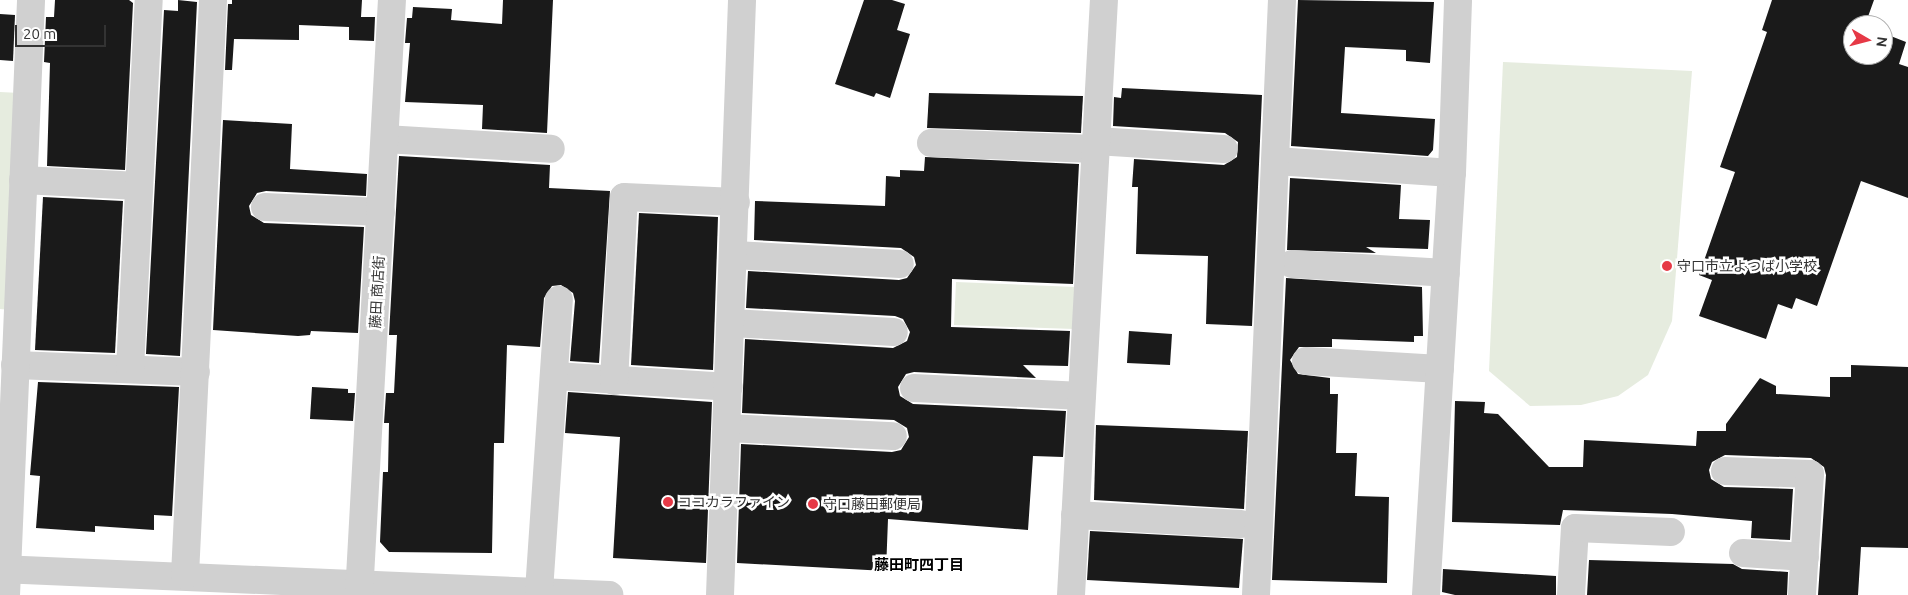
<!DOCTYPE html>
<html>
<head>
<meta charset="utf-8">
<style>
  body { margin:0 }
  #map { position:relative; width:1908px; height:595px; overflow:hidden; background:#fff; font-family:Ubuntu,"Noto Sans JP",sans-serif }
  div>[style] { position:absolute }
  .green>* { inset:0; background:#e6ecdf }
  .building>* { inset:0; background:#1a1a1a }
  .minor>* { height:28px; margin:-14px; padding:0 14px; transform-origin:14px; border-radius:14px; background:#d0d0d0 }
  .dots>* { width:14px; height:14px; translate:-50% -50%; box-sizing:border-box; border:2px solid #fff; border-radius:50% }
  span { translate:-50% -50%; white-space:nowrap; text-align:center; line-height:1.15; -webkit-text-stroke:5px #fff; paint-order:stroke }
  .poi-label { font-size:14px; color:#333 }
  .left { translate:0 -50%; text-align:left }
  .street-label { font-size:14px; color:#333 }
  .neighbourhood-label { font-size:15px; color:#000; font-weight:700 }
  .north { position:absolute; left:1843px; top:15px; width:50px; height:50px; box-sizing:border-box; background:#fff; border:1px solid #adadad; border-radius:50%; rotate:98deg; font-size:14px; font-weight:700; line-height:20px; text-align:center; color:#333 }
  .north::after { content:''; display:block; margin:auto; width:18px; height:22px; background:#e63946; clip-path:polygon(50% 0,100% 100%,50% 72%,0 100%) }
  .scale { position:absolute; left:15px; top:25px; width:91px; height:22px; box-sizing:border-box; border:2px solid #333; border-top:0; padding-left:6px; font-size:15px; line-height:18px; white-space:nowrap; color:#333; -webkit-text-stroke:4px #fff; paint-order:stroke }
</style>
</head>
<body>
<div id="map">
  <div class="green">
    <i style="clip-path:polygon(1503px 62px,1692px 71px,1672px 321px,1648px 375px,1618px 396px,1581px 405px,1530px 406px,1489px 371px)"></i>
    <i style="clip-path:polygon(0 92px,20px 93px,10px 310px,0 309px)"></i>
    <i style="clip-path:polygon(956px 282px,1076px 287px,1074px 329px,954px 325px)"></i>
  </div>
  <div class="building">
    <i style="clip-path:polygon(55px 0,129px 0,133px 3px,125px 170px,47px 166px,50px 63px,44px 62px,46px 17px,54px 17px)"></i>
    <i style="clip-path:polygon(178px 0,197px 2px,180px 356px,146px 354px,164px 10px,178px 11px)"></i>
    <i style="clip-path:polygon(232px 0,362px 0,361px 17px,375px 17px,374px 41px,349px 40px,349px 27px,299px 25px,299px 40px,234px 39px,232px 70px,225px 70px,228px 4px,232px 4px)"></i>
    <i style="clip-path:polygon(503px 0,553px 0,547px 133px,482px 129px,483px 105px,405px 102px,410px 43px,405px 43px,407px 18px,412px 18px,413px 7px,452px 9px,451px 20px,502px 24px)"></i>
    <i style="clip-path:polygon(864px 0,892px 0,905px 4px,897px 30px,910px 34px,890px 98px,876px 93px,874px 97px,835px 84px)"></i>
    <i style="clip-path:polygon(1298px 0,1434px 2px,1430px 63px,1406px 61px,1406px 50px,1345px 47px,1341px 113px,1435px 119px,1433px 150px,1428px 156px,1291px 146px)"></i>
    <i style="clip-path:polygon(1772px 0,1874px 0,1865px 25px,1853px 25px,1853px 55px,1883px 55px,1883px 33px,1906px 42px,1899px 64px,1908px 67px,1908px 198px,1861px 181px,1817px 306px,1796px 298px,1792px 309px,1778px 304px,1766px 339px,1699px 316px,1712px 280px,1699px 275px,1735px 172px,1720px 167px,1767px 32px,1762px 30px)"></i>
    <i style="clip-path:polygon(0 14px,15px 15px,13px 61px,0 60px)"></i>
    <i style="clip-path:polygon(1122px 88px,1262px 95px,1252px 326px,1206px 324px,1208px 256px,1136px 254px,1138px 187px,1132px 187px,1134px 159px,1224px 165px,1237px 157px,1238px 142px,1225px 133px,1113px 126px,1114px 97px,1121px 98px)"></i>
    <i style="clip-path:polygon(929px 93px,1083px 96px,1081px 133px,927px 128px)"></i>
    <i style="clip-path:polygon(223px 120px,292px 124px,290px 169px,367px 174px,366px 196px,266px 191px,257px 193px,249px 206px,251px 215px,264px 223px,364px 227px,358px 333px,311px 331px,310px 335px,298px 336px,213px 330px)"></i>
    <i style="clip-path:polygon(399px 156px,550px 165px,549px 188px,610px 191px,599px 363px,570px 361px,575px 301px,573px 293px,561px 285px,552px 286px,544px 298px,540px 347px,507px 345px,504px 443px,494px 443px,492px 553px,389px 552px,380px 542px,383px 472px,388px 472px,389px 423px,384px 423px,386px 393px,394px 393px,397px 335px,389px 335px)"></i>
    <i style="clip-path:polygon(925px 157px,1079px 164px,1073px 284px,952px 279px,951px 327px,1070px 331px,1068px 366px,1023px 365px,1036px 378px,914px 372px,906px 374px,898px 387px,900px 396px,913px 404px,1066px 411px,1063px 457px,1033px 456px,1028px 530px,888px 519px,886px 571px,737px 563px,741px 444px,892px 452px,901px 450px,909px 437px,907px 428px,894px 420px,742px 413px,745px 339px,893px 348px,907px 341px,910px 332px,903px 319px,895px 316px,746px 308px,748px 271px,899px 280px,907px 278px,916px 265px,914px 257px,901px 248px,754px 240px,755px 201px,885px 206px,886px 176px,900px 177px,900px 170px,924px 171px)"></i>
    <i style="clip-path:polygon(1290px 178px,1401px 185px,1399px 219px,1430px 220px,1428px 249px,1366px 247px,1376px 253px,1287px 250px)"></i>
    <i style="clip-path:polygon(43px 197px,123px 201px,115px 353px,35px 350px)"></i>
    <i style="clip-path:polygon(639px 213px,718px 217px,713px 370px,631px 365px)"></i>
    <i style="clip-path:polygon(1286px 278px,1422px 287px,1423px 336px,1414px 336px,1414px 342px,1332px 339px,1332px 347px,1299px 347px,1290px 360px,1298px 374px,1330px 378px,1330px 394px,1338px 394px,1336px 453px,1357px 453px,1355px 496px,1389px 497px,1387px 583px,1272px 580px)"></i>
    <i style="clip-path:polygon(1129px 331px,1172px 334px,1170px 365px,1127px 363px)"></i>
    <i style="clip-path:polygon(1851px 365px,1908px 367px,1908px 548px,1861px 547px,1858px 595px,1818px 595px,1826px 475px,1824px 467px,1811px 458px,1725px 455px,1712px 462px,1709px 470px,1711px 479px,1724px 487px,1793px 489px,1790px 540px,1751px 538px,1752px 521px,1672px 514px,1563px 510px,1560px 525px,1452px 522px,1455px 401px,1485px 402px,1484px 413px,1498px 414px,1549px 467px,1583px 467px,1584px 440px,1696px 446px,1697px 431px,1726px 431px,1726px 424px,1760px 378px,1776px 386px,1776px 394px,1830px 397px,1830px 377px,1851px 377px)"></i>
    <i style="clip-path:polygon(38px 382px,179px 387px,172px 516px,154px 515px,154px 530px,95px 526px,95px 532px,36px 528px,40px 476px,30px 475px)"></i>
    <i style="clip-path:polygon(312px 387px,348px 389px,348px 393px,355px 393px,353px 421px,310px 419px)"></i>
    <i style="clip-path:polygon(568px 392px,712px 402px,706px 563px,613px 558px,620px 437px,565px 433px)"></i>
    <i style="clip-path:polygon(1096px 425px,1248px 431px,1244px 509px,1094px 500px)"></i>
    <i style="clip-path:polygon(1090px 531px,1243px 539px,1239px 588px,1087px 580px)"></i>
    <i style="clip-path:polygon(1589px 560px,1733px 564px,1742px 569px,1788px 572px,1787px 595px,1587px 595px)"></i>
    <i style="clip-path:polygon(1443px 569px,1556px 576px,1556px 595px,1455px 595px,1442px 592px)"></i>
  </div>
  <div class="minor">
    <i style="left:385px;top:139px;width:166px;rotate:3.4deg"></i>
    <i style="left:1096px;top:141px;width:128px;rotate:3.6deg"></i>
    <i style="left:931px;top:143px;width:164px;rotate:2.1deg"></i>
    <i style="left:1276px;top:161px;width:176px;rotate:3.9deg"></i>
    <i style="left:23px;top:180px;width:116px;rotate:3deg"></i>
    <i style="left:265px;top:207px;width:116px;rotate:2.5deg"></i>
    <i style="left:734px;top:255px;width:166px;rotate:3.1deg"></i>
    <i style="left:1292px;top:264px;width:154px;rotate:3.3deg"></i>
    <i style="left:731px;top:323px;width:163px;rotate:3.2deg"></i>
    <i style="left:1306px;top:361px;width:134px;rotate:3.4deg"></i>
    <i style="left:15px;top:365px;width:181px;rotate:2.2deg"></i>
    <i style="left:130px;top:369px;width:369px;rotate:-87.1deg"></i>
    <i style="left:556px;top:376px;width:173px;rotate:3.6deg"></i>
    <i style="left:614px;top:381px;width:184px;rotate:-86.9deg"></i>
    <i style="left:624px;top:197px;width:112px;rotate:2.6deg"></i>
    <i style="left:914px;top:388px;width:168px;rotate:2.7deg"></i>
    <i style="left:727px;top:428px;width:166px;rotate:2.8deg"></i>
    <i style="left:1725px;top:471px;width:85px;rotate:2deg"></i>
    <i style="left:1810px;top:474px;width:121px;rotate:93.8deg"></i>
    <i style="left:1075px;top:515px;width:166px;rotate:3.1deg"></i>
    <i style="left:1743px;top:553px;width:62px;rotate:3.7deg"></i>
    <i style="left:0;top:569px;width:610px;rotate:2.44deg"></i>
    <i style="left:185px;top:575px;width:576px;rotate:-87.21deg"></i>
    <i style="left:539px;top:591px;width:292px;rotate:-86.1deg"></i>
    <i style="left:6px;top:595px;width:596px;rotate:-87.59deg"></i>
    <i style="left:359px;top:595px;width:596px;rotate:-86.83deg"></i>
    <i style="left:720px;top:595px;width:595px;rotate:-87.88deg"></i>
    <i style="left:1071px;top:595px;width:596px;rotate:-86.83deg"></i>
    <i style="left:1256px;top:595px;width:596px;rotate:-87.5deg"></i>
    <i style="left:1426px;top:595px;width:423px;rotate:-86.5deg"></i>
    <i style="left:1452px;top:173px;width:173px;rotate:-88deg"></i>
    <i style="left:1571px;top:595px;width:67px;rotate:-86.6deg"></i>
    <i style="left:1575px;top:528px;width:96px;rotate:2.4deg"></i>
  </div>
  <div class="dots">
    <i style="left:1667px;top:266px;background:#e63946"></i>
    <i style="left:668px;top:502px;background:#e63946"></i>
    <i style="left:813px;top:504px;background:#e63946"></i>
  </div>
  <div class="poi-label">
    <span class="left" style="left:1677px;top:266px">守口市立よつば小学校</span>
    <span class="left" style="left:678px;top:502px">ココカラファイン</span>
    <span class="left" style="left:823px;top:504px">守口藤田郵便局</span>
  </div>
  <div class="street-label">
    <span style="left:377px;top:292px;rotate:-87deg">藤田 商店街</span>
  </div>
  <div class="neighbourhood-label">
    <span style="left:919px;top:565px">藤田町四丁目</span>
  </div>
  <div class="north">N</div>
  <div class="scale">20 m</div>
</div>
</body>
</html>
